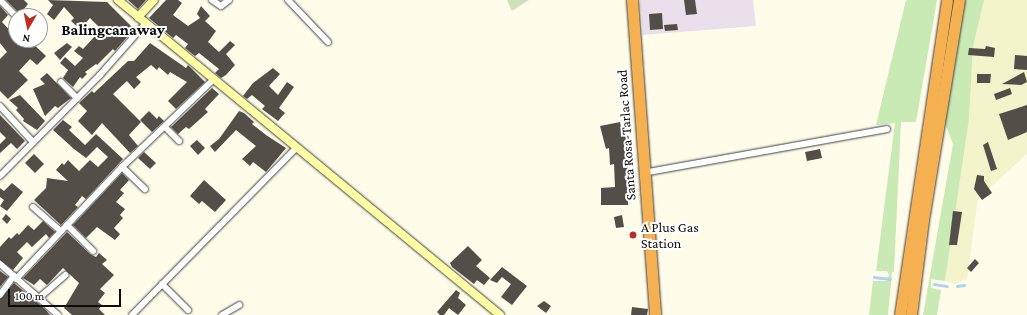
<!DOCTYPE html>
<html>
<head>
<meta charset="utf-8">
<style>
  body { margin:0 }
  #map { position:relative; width:1027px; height:315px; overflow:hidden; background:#fffdea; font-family:"Crimson Pro",serif }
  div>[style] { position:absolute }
  .industrial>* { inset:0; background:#ebdfeb }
  .farmland>* { inset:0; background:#f3f4cb }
  .green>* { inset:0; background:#c9e9b5 }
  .cemetery>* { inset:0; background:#d0e0bd }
  .stream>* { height:2.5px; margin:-1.25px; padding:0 1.25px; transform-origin:1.25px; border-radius:1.25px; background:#afd3f6 }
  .building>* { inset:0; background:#544e48 }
  .roads { filter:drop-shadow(0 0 1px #3f3f3f) drop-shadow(0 0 1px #3f3f3f) }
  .street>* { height:6px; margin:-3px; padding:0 3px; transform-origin:3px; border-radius:3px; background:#fff }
  .secondary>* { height:8px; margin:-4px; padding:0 4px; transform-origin:4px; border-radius:4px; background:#feffa5 }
  .highway>* { height:11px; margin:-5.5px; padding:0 5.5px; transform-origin:5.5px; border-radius:5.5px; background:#f5b052 }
  .dots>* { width:11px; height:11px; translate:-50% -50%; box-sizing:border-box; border:2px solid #fff; border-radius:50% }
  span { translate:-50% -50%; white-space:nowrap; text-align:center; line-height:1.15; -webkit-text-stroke:4px #fff; paint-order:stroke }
  .street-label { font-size:14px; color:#0c0c0c }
  .poi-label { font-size:14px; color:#0c0c0c }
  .left { translate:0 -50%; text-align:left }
  .quarter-label { font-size:16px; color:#0c0c0c; font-weight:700 }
  .north { position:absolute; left:8px; top:8px; width:40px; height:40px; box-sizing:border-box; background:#fff; border:1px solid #9e9e9e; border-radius:50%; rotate:189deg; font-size:11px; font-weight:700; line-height:16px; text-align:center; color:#0c0c0c }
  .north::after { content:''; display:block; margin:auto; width:14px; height:18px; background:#bc2e24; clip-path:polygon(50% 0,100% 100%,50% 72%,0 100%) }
  .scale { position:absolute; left:8px; top:289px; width:113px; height:18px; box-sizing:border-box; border:2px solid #0c0c0c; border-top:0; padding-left:5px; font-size:12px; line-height:14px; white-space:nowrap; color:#0c0c0c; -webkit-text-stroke:3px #fff; paint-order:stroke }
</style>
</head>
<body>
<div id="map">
  <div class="industrial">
    <i style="clip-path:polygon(640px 0,753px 0,756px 26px,643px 35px)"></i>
  </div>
  <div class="farmland">
    <i style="clip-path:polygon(984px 0,1027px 0,1027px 154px,978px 199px,967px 279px,956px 284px,945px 281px,969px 119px,973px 47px)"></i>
  </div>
  <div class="green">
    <i style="clip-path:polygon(906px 0,937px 0,916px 122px,901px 122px,894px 272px,892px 272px,888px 315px,869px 315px,873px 281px,887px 281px,889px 275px,887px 271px,876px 271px,895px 123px,876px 125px)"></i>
    <i style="clip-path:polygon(965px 0,984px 0,973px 47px,969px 119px,945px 281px,931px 279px,931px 288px,941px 290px,937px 315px,923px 315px,953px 144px,942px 116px)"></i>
  </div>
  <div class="cemetery">
    <i style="clip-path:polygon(507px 0,529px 0,512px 11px)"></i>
  </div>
  <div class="stream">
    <i style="left:874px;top:277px;width:16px;rotate:7deg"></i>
    <i style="left:934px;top:284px;width:13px;rotate:9deg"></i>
    <i style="left:957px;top:286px;width:7px;rotate:-8deg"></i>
  </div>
  <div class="building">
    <i style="clip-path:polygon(6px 0,24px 0,28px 4px,20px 14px)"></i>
    <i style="clip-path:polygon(48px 0,107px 2px,134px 29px,115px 51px,113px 49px,97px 65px,96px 64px,85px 72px,87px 74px,82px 79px,80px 77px,73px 87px,63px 78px,68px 70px,60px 63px,65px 57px,75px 66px,83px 58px,74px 51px,79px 46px,83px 49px,97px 34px,95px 31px,99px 27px,90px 18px,80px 29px,71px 21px,74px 18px,64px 7px,54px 20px,47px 14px,53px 5px)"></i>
    <i style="clip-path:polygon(128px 0,146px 0,138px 9px)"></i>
    <i style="clip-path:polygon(166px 0,178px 0,182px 3px,173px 15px,188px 26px,200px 18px,197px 14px,201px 6px,210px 16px,205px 21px,216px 31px,208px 42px,219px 52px,230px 41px,235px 45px,226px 54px,235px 65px,226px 75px,221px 78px,215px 73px,219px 69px,199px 53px,195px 56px,185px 48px,188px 44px,176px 35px,173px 38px,149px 18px)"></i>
    <i style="clip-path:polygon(684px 0,695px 0,697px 14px,686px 15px)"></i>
    <i style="clip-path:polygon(0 6px,8px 15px,2px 22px,16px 37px,16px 40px,29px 40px,46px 56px,37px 65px,30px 59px,19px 71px,28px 80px,8px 99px,0 91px,0 59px,7px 52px,0 43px)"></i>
    <i style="clip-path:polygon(662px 13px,663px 29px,650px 30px,649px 14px)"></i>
    <i style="clip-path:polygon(677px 24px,678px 30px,665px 31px,664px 25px)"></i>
    <i style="clip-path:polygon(67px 43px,72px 47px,60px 60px,54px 53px)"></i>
    <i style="clip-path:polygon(150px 43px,186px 68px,188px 65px,205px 82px,176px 109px,168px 101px,187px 82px,170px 72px,168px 75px,159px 67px,157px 70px,151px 65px,136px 77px,141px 82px,134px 89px,127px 81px,113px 94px,141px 122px,129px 135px,138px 146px,130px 153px,102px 123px,92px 135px,78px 121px,87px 111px,79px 103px,92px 91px,94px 93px,128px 61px,134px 61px)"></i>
    <i style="clip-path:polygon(986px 46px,995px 48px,994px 57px,968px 55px,969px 48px,985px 49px)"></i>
    <i style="clip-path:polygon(1015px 55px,1027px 56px,1027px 70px,1014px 69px)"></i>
    <i style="clip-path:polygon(273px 68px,280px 74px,269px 86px,278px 95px,287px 82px,294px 87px,279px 108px,285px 113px,278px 121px,262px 109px,265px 106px,252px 95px,247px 99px,243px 96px,253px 83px)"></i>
    <i style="clip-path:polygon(1024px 72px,1027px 82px,1021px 85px,1002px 84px)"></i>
    <i style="clip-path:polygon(47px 73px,71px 98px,58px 108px,55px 106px,45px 116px,33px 89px,45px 84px,40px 79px)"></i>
    <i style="clip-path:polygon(977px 74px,991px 74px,990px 83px,977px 83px)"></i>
    <i style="clip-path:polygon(212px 88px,219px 94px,205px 109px,208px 112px,189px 129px,186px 127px,178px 134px,171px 127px)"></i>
    <i style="clip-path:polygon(1010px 88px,1012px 94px,996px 100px,994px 94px)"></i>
    <i style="clip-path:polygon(20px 95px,45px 121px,37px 130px,23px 121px,24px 119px,16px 110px,18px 108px,9px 100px)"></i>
    <i style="clip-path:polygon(1027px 105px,1027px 132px,1008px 140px,999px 114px)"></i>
    <i style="clip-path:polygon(149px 111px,157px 119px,159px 116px,164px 121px,152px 132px,140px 120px)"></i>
    <i style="clip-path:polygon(239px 111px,244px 113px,254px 122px,252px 124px,266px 135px,286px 148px,266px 172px,253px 162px,250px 166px,242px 159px,256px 146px,236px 130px,215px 152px,210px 146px,219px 139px)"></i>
    <i style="clip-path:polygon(0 115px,25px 141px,17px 149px,11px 143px,0 153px,0 144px,6px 138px,0 132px)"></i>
    <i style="clip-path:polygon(63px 120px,72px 127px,69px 130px,85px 145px,96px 134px,123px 159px,86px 199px,82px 196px,75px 205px,78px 207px,61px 225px,34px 200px,46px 188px,47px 178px,68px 181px,56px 170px,62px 163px,64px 165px,68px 160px,79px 171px,90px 160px,98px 167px,108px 157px,97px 147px,86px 158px,74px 149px,53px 130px)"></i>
    <i style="clip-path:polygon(620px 122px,622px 132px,625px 131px,627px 146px,628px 205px,601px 205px,601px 188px,615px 187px,614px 164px,610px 165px,609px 148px,606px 149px,600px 126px)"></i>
    <i style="clip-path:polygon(197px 140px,205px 148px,198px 155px,190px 146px)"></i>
    <i style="clip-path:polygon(988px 142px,997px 169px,991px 171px,983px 145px)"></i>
    <i style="clip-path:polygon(820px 149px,822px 158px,807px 161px,805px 152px)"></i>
    <i style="clip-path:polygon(144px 152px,156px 163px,150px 169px,138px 158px)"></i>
    <i style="clip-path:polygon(34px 154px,44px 164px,35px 173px,25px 163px)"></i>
    <i style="clip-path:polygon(122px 173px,129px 180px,120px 190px,124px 193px,116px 202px,125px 209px,120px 215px,123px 218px,114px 228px,120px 234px,115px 240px,97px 227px,86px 238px,73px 225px)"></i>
    <i style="clip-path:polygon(977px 175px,984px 176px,984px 181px,992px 193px,982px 200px,974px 189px)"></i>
    <i style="clip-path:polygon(204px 180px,226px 200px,215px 212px,202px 201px,199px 204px,190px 196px)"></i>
    <i style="clip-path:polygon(12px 183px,23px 192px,7px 211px,0 206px,4px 200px,0 197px,0 188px,4px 191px)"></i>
    <i style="clip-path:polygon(953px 211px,962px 212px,957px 245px,949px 245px)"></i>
    <i style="clip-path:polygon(6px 214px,11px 219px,7px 224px,2px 219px)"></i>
    <i style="clip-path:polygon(622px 215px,624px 227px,616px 228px,614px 217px)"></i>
    <i style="clip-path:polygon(43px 221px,55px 232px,49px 238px,46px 234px,32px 247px,27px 242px,17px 252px,23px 258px,13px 270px,0 260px,0 247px,9px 237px,11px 239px,17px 233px,19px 235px,28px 225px,34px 230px)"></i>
    <i style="clip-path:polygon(67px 232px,90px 254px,96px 257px,99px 253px,107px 260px,102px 264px,114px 275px,100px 289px,105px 293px,98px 302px,102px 305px,99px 309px,105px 315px,72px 315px,64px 308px,79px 283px,63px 268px,47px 285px,40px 279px,34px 285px,23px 278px)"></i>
    <i style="clip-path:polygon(636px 232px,637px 238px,631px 239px,630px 233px)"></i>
    <i style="clip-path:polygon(468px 246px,482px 260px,476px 266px,490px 278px,484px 285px,477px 280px,474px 284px,452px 267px,450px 263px)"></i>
    <i style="clip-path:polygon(975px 259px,979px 263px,971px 272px,967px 268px)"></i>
    <i style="clip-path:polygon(502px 267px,527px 286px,512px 305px,501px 297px,511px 284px,502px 277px,497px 283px,490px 280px)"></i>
    <i style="clip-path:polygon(0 271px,8px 277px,0 287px)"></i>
    <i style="clip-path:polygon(14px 283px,45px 309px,50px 315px,0 315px,0 299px)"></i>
    <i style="clip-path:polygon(456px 290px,460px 293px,458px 298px,466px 305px,458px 315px,449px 308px,444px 315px,440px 315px,437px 312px)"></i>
    <i style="clip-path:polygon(544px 301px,551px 306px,546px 313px,537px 306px)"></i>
    <i style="clip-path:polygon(632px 307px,648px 309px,647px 315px,631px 315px)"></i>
  </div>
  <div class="roads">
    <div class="street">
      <i style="left:0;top:0;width:23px;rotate:45deg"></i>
      <i style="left:212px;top:0;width:11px;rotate:34deg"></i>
      <i style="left:221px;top:6px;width:10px;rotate:-37deg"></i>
      <i style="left:288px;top:0;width:58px;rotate:46.4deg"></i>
      <i style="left:61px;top:82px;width:23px;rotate:45deg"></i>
      <i style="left:0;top:106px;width:49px;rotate:47.5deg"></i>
      <i style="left:165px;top:127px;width:20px;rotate:45deg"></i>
      <i style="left:122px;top:167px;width:32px;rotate:44deg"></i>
      <i style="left:643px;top:173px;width:248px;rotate:-10.2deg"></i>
      <i style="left:0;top:176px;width:142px;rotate:-45.3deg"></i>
      <i style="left:100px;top:75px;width:68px;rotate:-48.6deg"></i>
      <i style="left:33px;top:207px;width:37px;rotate:41deg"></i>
      <i style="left:67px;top:225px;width:37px;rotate:45deg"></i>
      <i style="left:0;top:264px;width:77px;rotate:41.3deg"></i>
      <i style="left:16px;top:279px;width:154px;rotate:-46.6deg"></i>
      <i style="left:122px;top:167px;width:126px;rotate:-43.7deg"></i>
      <i style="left:162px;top:284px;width:37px;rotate:45deg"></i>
      <i style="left:0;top:295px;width:24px;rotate:-54deg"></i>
      <i style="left:39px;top:298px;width:35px;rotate:-41deg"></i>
      <i style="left:132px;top:315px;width:235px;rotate:-45.5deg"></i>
      <i style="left:222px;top:315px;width:20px;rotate:-30deg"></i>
    </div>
    <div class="secondary">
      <i style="left:118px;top:0;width:495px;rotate:39.5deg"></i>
      <i style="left:138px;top:17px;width:23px;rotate:-47deg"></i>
    </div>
    <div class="highway">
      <i style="left:632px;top:0;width:316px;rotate:85.8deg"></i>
      <i style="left:900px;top:315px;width:318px;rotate:-81.5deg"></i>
      <i style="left:911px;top:315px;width:96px;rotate:-82.8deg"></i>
      <i style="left:923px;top:220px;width:223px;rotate:-80.7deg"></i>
    </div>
  </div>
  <div class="dots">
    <i style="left:633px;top:235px;background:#bc2e24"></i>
  </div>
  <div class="street-label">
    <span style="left:626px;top:135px;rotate:-94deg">Santa Rosa-Tarlac Road</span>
  </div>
  <div class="poi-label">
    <span class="left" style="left:641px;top:235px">A Plus Gas<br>Station</span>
  </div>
  <div class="quarter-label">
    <span style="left:113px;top:30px">Balingcanaway</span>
  </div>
  <div class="north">N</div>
  <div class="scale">100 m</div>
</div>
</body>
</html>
